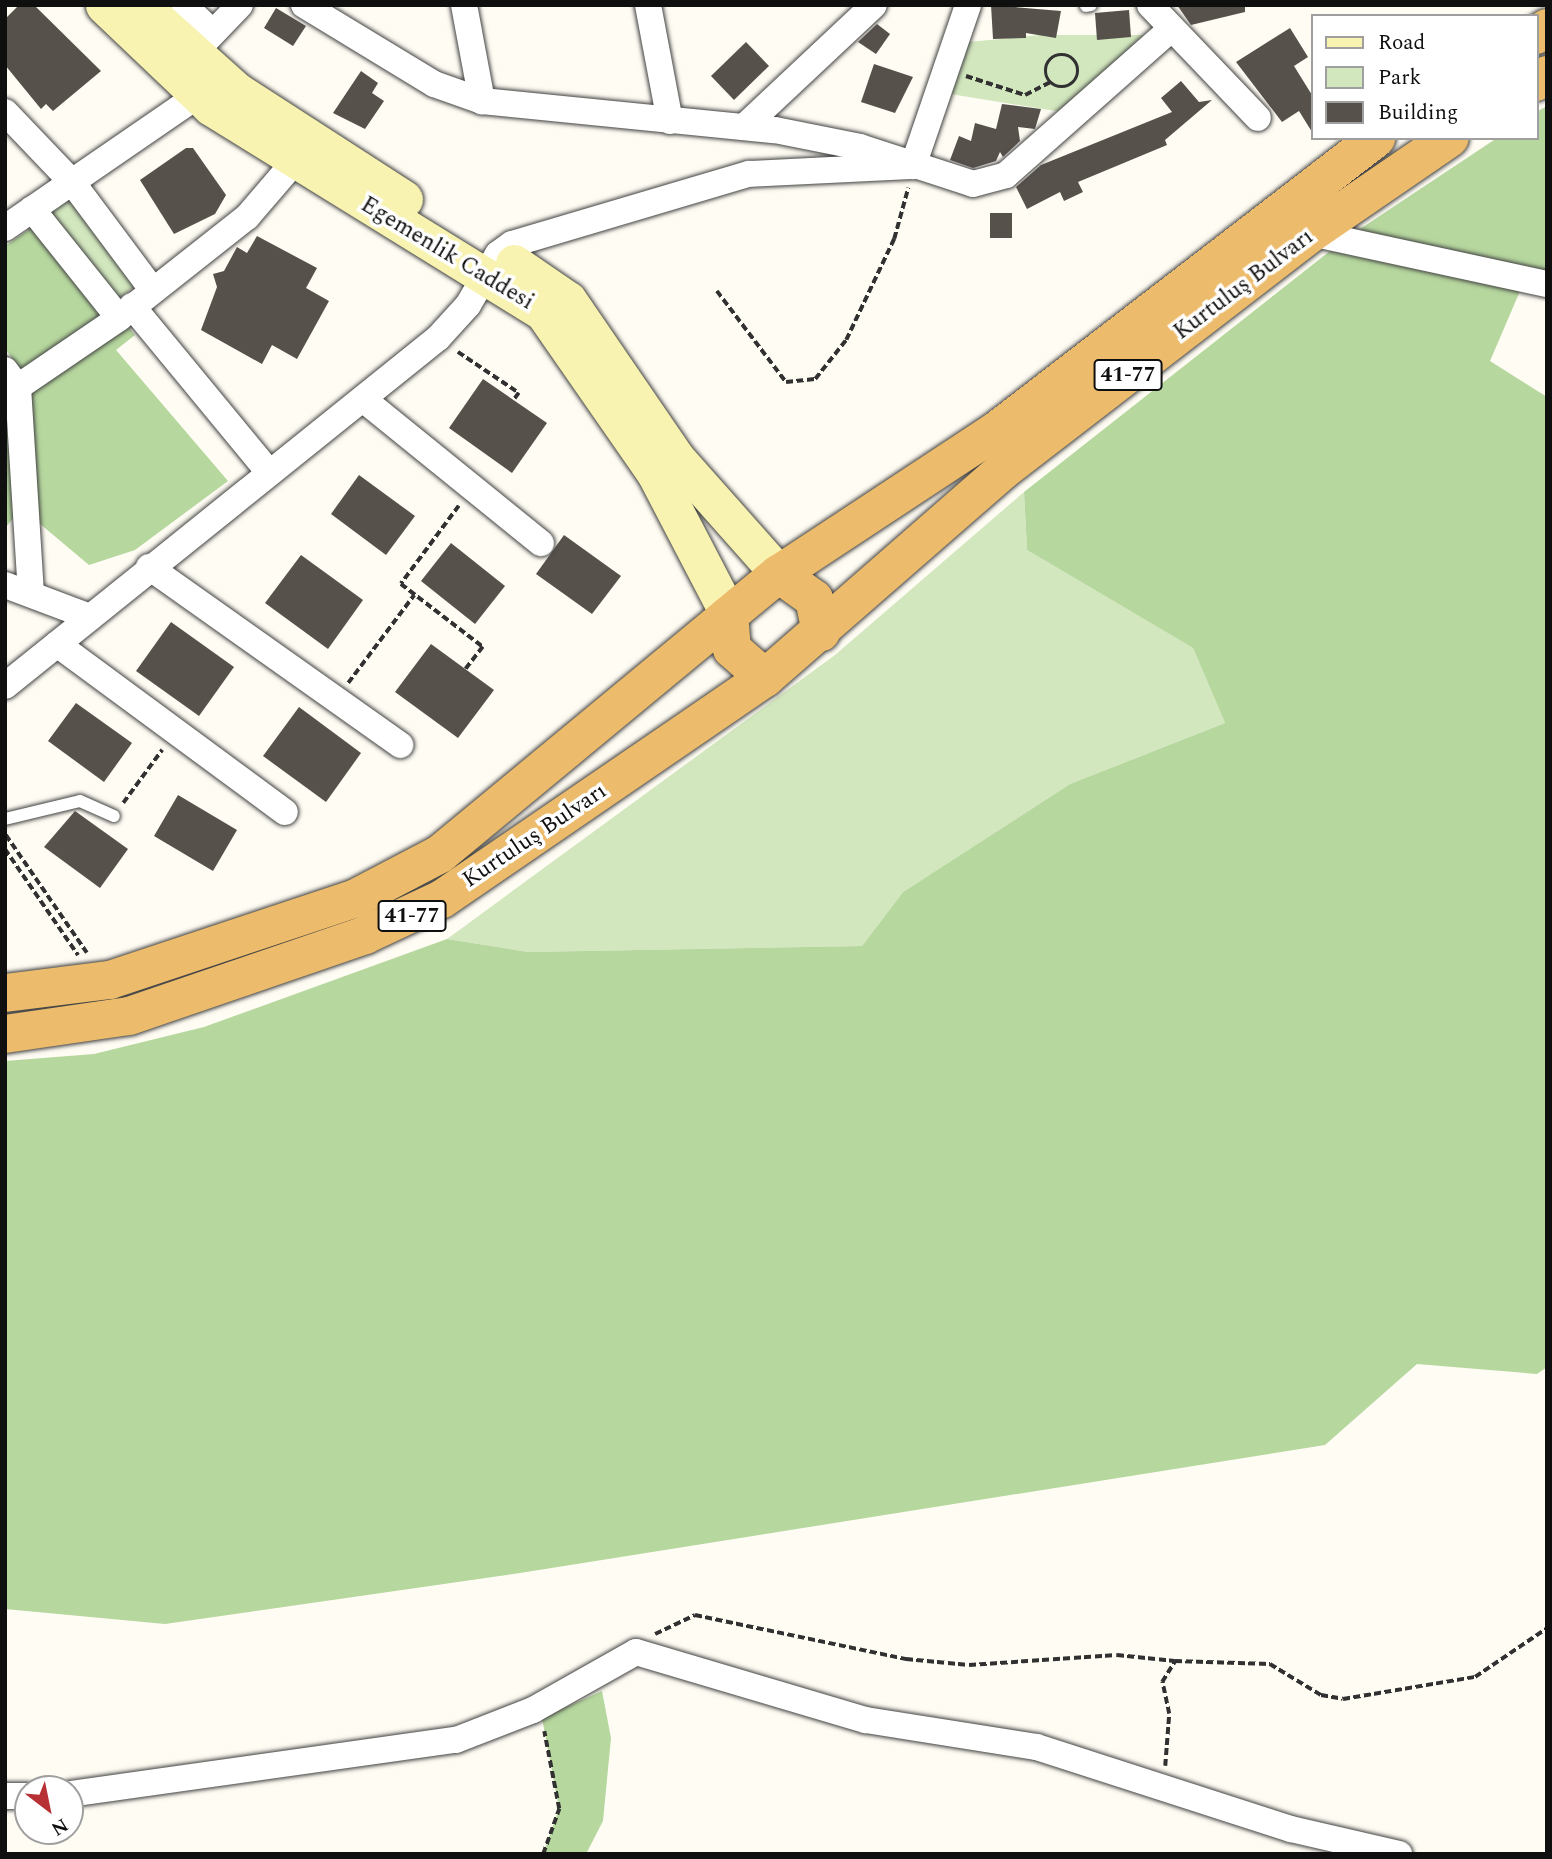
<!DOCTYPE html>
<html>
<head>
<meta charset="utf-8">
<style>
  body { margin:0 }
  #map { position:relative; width:1552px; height:1859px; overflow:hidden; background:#fefcf3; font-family:Spectral,serif }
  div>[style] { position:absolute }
  .green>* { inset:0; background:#d2e7be }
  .forest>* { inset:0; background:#b6d79e }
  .building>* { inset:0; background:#57514c }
  .path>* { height:3.5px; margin-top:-1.75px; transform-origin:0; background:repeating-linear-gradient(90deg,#313131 0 7px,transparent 0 10.5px) }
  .path>.ring { margin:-1.75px; padding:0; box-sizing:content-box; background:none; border:3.5px solid #313131; border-radius:50% }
  .roads { filter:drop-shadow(0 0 2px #424242) drop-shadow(0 0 2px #424242) }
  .service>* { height:12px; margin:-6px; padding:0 6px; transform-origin:6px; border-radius:6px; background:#fff }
  .minor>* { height:26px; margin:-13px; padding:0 13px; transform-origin:13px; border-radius:13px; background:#fff }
  .secondary>* { height:37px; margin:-18.5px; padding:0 18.5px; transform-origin:18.5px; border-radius:18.5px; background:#f9f3b2 }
  .trunk>* { height:38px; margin:-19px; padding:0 19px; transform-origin:19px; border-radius:19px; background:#ecbc6c }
  span { translate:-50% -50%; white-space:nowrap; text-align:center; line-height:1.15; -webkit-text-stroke:7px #fff; paint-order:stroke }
  .shield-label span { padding:2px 5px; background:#fff; border:2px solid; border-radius:5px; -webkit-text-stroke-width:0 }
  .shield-label { font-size:21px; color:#0f0f0f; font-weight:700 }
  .street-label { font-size:23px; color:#0f0f0f }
  .frame { position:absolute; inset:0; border:7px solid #0f0f0f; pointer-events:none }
  .legend { position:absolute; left:1311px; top:14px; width:228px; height:126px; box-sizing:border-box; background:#fff; border:2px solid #9f9f9f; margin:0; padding:9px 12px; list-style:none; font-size:21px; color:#0f0f0f }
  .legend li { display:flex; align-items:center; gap:14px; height:35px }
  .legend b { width:35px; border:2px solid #9f9f9f }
  .north { position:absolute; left:14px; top:1775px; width:70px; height:70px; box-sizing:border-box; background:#fff; border:2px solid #9f9f9f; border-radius:50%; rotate:148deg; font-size:19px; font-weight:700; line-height:28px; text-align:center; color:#0f0f0f }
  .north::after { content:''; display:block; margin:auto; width:24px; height:32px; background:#b63034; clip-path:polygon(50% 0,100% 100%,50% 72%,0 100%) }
</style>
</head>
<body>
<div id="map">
  <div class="green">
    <i style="clip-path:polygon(1040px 35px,1144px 35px,1062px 112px,950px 94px,969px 42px)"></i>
    <i style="clip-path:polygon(70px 199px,137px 284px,117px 300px,50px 214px)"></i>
    <i style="clip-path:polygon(1024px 492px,1027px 550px,1193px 648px,1225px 723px,1070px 784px,903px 892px,862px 946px,528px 952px,447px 939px,835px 655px)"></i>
  </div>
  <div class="forest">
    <i style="clip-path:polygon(1547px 106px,1547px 273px,1348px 237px,1497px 138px,1536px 138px,1536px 112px)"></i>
    <i style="clip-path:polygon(33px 227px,105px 317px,24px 373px,5px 349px,5px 246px)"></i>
    <i style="clip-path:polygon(1330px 251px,1520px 291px,1490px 361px,1547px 397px,1547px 1367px,1537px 1374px,1417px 1364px,1325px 1445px,520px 1573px,165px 1624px,5px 1609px,5px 1061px,94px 1054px,204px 1027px,447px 939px,528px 952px,862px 946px,903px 892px,1070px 784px,1225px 723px,1193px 648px,1027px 550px,1024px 492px)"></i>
    <i style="clip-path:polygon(125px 323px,135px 335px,116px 350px,228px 481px,135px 550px,89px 565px,39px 523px,29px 391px)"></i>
    <i style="clip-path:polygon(5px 394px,16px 515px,5px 528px)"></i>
    <i style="clip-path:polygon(602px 1691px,611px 1738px,603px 1821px,586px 1854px,543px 1854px,559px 1809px,542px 1718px)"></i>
  </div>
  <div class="building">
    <i style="clip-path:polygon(19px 5px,34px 5px,101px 71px,53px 111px,46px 104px,41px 109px,5px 65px,5px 19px)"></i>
    <i style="clip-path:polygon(991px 5px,1061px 11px,1056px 38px,1026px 33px,1026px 38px,993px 39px)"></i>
    <i style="clip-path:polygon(1177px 5px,1245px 5px,1245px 12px,1191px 25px)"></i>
    <i style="clip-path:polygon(276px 8px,306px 26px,293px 46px,264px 28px)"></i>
    <i style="clip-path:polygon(1129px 10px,1131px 37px,1097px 40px,1095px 13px)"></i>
    <i style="clip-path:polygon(877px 24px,890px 34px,876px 54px,858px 42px)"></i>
    <i style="clip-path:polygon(1290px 28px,1308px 57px,1294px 66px,1312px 95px,1312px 132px,1299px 111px,1282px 122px,1236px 62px)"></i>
    <i style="clip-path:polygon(746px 42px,769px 66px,734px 100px,711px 76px)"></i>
    <i style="clip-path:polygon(874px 64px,913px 77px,895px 113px,861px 102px)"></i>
    <i style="clip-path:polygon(361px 71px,378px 83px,372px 93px,384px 101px,365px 129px,333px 113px)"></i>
    <i style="clip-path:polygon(1181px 81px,1199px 102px,1212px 100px,1165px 140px,1167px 145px,1078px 182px,1083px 192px,1064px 201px,1060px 192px,1027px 209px,1016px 187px,1041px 165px,1172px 112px,1161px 98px)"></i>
    <i style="clip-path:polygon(1002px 104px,1041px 109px,1035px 129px,1018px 127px,1020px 141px,1003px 157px,1000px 152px,996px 161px,973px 168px,950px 160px,959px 136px,971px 141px,975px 123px,996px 129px)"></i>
    <i style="clip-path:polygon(186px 148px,193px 148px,226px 195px,215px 214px,174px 234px,140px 180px)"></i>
    <i style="clip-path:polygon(990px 213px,1012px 213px,1012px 238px,990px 238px)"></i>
    <i style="clip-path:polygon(257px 236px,317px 268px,306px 288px,329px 301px,297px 359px,272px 345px,262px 364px,201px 330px,217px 287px,213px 274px,224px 271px,237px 247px,247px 253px)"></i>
    <i style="clip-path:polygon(483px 379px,547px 423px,512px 473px,449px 428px)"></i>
    <i style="clip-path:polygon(359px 475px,415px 516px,386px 555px,331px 514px)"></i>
    <i style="clip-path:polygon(564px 535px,621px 576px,592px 614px,536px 574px)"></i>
    <i style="clip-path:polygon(451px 543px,505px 586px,475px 624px,421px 581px)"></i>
    <i style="clip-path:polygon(301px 555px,363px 600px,328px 649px,265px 603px)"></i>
    <i style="clip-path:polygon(171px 622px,234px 667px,199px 716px,136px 671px)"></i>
    <i style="clip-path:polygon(431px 644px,494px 690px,458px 738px,395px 692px)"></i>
    <i style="clip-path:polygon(76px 703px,132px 743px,104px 782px,48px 741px)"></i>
    <i style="clip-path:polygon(299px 707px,361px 753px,326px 802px,263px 756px)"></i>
    <i style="clip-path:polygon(178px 795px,237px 830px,213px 871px,154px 836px)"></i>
    <i style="clip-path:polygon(75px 811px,128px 849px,100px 888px,44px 847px)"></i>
  </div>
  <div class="path">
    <i class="ring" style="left:1046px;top:55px;width:28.5px;height:28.5px"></i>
    <i style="left:966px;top:76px;width:62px;rotate:17.9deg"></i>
    <i style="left:1025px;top:95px;width:29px;rotate:-27deg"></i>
    <i style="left:717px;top:291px;width:114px;rotate:52.8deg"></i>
    <i style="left:786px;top:382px;width:29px;rotate:-6deg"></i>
    <i style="left:815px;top:379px;width:50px;rotate:-51.5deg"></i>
    <i style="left:846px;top:340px;width:112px;rotate:-64.6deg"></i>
    <i style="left:894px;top:239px;width:53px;rotate:-74.6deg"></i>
    <i style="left:458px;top:352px;width:73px;rotate:33.9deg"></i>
    <i style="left:519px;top:393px;width:9px;rotate:126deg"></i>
    <i style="left:459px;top:506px;width:97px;rotate:126.6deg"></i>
    <i style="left:401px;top:584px;width:103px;rotate:37.5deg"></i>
    <i style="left:483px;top:647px;width:28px;rotate:128deg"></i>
    <i style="left:348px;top:683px;width:110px;rotate:-53.1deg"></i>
    <i style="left:123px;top:803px;width:66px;rotate:-53.7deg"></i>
    <i style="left:6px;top:835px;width:143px;rotate:55.5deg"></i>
    <i style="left:5px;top:849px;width:129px;rotate:55.4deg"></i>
    <i style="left:655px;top:1634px;width:44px;rotate:-25.4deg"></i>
    <i style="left:695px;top:1615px;width:216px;rotate:11.8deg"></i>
    <i style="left:906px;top:1659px;width:63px;rotate:5.4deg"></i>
    <i style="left:969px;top:1665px;width:148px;rotate:-3.9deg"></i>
    <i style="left:1117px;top:1655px;width:58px;rotate:5.9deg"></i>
    <i style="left:1165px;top:1766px;width:52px;rotate:-85.6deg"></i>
    <i style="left:1169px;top:1714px;width:33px;rotate:-102deg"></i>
    <i style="left:1162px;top:1682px;width:25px;rotate:-58deg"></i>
    <i style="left:1175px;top:1661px;width:95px;rotate:1.8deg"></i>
    <i style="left:1270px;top:1664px;width:60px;rotate:31.3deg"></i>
    <i style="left:1321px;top:1695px;width:22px;rotate:10deg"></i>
    <i style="left:1343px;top:1699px;width:134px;rotate:-9.5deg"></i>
    <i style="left:1475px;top:1677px;width:87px;rotate:-34.2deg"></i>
    <i style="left:543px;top:1854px;width:48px;rotate:-70.4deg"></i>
    <i style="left:559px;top:1809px;width:79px;rotate:-100.9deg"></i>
  </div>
  <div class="roads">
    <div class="service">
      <i style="left:1086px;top:6px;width:5px;rotate:-11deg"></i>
      <i style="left:5px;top:819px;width:77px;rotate:-13.5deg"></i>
      <i style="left:80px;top:801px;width:37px;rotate:24deg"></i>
    </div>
    <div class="minor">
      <i style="left:184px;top:5px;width:40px;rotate:44deg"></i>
      <i style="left:304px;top:5px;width:152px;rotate:31.3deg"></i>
      <i style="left:434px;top:84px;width:51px;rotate:19.5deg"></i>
      <i style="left:482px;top:101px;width:294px;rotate:5.7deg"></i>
      <i style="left:775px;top:130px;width:87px;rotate:11.3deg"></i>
      <i style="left:860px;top:147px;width:119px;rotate:18.1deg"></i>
      <i style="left:973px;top:184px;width:34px;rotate:-15deg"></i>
      <i style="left:1006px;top:175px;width:219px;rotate:-41.5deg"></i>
      <i style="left:464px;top:5px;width:98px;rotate:79.4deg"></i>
      <i style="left:648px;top:5px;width:118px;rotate:79.3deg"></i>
      <i style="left:1150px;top:5px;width:156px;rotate:46.3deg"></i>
      <i style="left:192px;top:55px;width:69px;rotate:-46.2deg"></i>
      <i style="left:5px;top:112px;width:97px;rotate:46.3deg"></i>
      <i style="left:72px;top:182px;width:132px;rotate:53.3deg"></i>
      <i style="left:744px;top:127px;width:178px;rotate:-43.2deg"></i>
      <i style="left:32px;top:209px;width:139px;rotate:51.4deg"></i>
      <i style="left:5px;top:228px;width:233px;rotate:-34.5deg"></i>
      <i style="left:1311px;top:233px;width:241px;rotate:12.2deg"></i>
      <i style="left:132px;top:306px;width:215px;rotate:50.5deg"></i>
      <i style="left:5px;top:370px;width:21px;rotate:53deg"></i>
      <i style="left:18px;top:387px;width:205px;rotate:86.4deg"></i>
      <i style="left:18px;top:387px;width:122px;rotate:-34.3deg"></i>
      <i style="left:119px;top:318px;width:163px;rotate:-38.3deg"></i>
      <i style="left:247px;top:217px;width:74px;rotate:-49.4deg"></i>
      <i style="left:363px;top:399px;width:229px;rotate:39deg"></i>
      <i style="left:149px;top:567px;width:308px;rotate:35.3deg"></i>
      <i style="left:5px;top:585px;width:91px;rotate:20.6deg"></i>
      <i style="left:57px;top:644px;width:283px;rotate:36.4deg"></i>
      <i style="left:5px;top:686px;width:556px;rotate:-38.79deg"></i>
      <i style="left:438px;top:338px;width:45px;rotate:-47.7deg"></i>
      <i style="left:468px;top:305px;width:59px;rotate:-59.5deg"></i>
      <i style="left:498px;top:254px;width:17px;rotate:-36deg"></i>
      <i style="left:512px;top:244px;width:247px;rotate:-16.5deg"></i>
      <i style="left:749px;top:174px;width:164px;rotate:-2.8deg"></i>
      <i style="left:913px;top:166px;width:170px;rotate:-71.1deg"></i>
      <i style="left:70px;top:1794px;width:390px;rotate:-8deg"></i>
      <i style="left:456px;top:1740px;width:83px;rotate:-21.3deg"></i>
      <i style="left:533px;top:1710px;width:118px;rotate:-29.4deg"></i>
      <i style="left:636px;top:1652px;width:240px;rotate:16.5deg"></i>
      <i style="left:866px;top:1720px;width:173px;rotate:9deg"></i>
      <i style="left:1037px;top:1747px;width:267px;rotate:17.9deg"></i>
      <i style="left:1291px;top:1829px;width:111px;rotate:13deg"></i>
      <i style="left:5px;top:1796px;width:23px"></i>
    </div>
    <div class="secondary">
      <i style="left:104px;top:5px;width:148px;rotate:43.6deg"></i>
      <i style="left:211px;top:107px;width:390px;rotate:31.7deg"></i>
      <i style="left:543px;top:312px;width:196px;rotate:55.2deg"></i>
      <i style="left:655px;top:473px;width:160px;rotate:62.5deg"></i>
      <i style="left:141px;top:5px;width:129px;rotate:41.9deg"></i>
      <i style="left:237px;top:91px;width:199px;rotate:32.9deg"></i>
      <i style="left:514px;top:263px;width:65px;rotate:34.4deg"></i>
      <i style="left:568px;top:300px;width:193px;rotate:55.6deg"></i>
      <i style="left:677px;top:459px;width:154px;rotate:48.4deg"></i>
    </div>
    <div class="trunk">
      <i style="left:1536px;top:35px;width:13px;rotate:-32deg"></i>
      <i style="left:1536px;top:82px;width:13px;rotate:-32deg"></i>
      <i style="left:779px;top:574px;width:43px;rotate:35.5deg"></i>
      <i style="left:814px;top:599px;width:34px;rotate:78deg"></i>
      <i style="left:729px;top:615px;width:34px;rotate:85deg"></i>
      <i style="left:732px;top:649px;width:44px;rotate:41.3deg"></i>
      <i style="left:5px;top:993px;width:106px;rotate:-7.1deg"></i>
      <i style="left:110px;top:980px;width:259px;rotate:-18.4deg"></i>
      <i style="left:356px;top:898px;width:95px;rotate:-27.6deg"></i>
      <i style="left:440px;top:854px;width:440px;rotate:-39.6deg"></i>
      <i style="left:779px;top:574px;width:260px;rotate:-33.4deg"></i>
      <i style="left:996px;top:431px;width:480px;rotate:-37.6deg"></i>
      <i style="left:5px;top:1034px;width:125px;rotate:-8.3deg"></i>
      <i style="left:129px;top:1016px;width:250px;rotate:-18.9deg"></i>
      <i style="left:365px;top:935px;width:85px;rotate:-25.1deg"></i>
      <i style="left:442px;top:899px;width:391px;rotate:-34.4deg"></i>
      <i style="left:765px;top:678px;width:315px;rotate:-41.1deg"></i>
      <i style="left:1002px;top:471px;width:390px;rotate:-37.6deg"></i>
      <i style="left:1311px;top:233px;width:168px;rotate:-34.4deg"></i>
    </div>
  </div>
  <div class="shield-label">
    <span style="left:1128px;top:375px">41-77</span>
    <span style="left:412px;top:916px">41-77</span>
  </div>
  <div class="street-label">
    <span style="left:447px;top:254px;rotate:31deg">Egemenlik Caddesi</span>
    <span style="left:1244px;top:285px;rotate:-37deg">Kurtuluş Bulvarı</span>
    <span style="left:535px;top:836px;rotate:-34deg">Kurtuluş Bulvarı</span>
  </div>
  <div class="frame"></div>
  <ul class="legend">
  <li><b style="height:9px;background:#f9f3b2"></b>Road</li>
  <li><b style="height:19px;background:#d2e7be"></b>Park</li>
  <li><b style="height:19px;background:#57514c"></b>Building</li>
  </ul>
  <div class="north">N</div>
</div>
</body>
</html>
